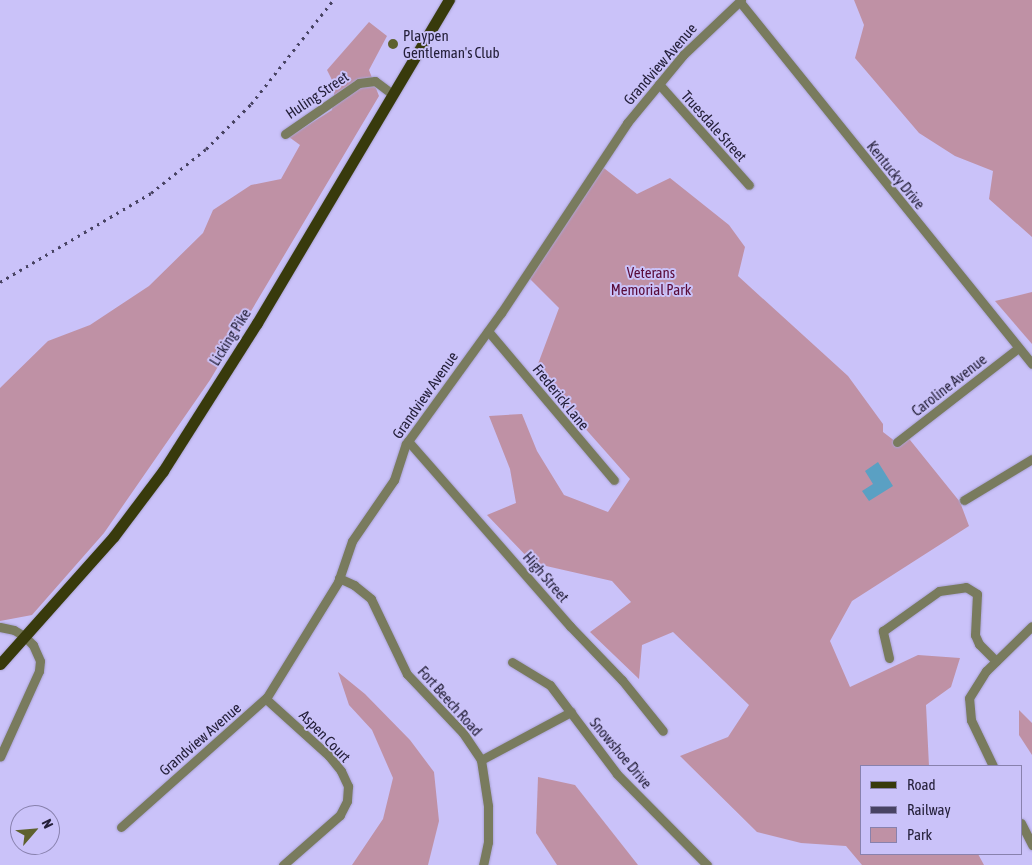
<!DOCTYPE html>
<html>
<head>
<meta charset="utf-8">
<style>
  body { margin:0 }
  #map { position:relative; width:1032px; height:865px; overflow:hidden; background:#cac2f9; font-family:"Asap Condensed",sans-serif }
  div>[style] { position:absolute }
  .green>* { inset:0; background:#bf91a5 }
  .water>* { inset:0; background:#5aa0c3 }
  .roads { filter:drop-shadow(0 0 1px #a9a2d3) drop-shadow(0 0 1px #a9a2d3) }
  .minor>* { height:9px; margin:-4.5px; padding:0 4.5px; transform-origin:4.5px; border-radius:4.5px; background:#797b5e }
  .major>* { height:11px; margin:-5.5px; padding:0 5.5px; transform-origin:5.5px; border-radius:5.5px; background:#383a0c }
  .rail>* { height:2.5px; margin-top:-1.25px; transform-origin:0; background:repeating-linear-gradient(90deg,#484363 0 2.5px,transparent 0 7.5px) }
  .dots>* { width:14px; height:14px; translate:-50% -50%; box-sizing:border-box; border:2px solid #cac2f9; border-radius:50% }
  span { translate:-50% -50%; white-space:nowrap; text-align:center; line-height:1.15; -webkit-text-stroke:4px #cac2f9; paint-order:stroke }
  .poi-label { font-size:15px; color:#25203a }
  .left { translate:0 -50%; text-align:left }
  .street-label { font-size:15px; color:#25203a }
  .park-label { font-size:15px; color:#590b38 }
  .legend { position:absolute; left:860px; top:765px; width:162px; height:90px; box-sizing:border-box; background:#cac2f9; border:1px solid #8881ad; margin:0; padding:6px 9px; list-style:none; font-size:15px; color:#25203a }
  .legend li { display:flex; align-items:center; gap:10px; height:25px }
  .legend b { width:25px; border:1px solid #8881ad }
  .north { position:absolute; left:10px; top:805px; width:50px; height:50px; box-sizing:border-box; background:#cac2f9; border:1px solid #8881ad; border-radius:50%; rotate:63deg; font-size:14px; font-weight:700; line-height:20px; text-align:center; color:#25203a }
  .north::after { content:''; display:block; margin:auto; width:18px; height:22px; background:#5e612e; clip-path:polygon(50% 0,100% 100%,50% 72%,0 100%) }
</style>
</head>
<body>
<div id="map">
  <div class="green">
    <i style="clip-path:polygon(854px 0,1032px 0,1032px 237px,989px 199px,993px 171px,955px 156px,919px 133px,855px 58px,864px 25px)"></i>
    <i style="clip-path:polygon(369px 22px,387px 36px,369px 70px,379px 96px,210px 380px,104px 533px,32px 615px,0 621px,0 388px,48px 341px,90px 325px,149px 286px,203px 233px,213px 210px,251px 185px,281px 179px,300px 145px,289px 137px,332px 110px,335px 86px,327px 70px)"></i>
    <i style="clip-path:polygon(600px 165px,637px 194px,670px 178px,729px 225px,745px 247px,738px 276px,848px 376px,883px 424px,883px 432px,896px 442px,906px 435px,960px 502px,969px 526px,852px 601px,830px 641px,850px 687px,918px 655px,960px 658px,951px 687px,926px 705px,929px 766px,861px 766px,861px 854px,978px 854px,984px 865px,862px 865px,846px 846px,801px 843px,757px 832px,680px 756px,728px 737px,749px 705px,673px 632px,642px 645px,639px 679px,590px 632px,631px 602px,612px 581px,533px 563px,487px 515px,516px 503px,510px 469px,489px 416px,522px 414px,537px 451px,564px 495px,608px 512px,630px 479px,535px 372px,559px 308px,526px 275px)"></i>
    <i style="clip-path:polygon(1032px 292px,1032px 344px,995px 301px)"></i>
    <i style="clip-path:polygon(338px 672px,365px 694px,410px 740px,434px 772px,439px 821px,428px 865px,352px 865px,383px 819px,393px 778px,372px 730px,349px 705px)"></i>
    <i style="clip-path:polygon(1019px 710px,1032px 723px,1032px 755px,1019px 735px)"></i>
    <i style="clip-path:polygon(538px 777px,575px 785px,638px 865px,557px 865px,536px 833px)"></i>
  </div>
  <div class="water">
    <i style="clip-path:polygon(878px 462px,893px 486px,869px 501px,862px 491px,873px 484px,865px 471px)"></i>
  </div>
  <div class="roads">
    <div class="minor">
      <i style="left:740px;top:2px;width:465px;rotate:51.1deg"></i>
      <i style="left:659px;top:84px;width:135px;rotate:48.3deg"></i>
      <i style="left:285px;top:134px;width:90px;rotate:-34.6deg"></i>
      <i style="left:359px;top:83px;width:16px;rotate:-7deg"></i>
      <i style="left:375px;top:81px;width:21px;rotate:37deg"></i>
      <i style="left:488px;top:331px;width:195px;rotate:49.8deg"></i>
      <i style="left:408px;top:441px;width:246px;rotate:48.8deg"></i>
      <i style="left:570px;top:626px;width:75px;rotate:46.1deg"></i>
      <i style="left:622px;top:680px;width:65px;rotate:51.2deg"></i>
      <i style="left:897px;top:442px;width:153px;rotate:-37.8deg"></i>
      <i style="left:964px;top:500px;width:79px;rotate:-31.1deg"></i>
      <i style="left:339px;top:578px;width:17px;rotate:25deg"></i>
      <i style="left:354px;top:585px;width:22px;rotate:39deg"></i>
      <i style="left:371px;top:599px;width:83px;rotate:64.4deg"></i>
      <i style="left:407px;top:674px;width:81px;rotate:46.5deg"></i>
      <i style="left:463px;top:733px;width:32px;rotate:56deg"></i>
      <i style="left:481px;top:760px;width:47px;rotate:81.3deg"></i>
      <i style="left:488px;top:806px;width:36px;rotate:90deg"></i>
      <i style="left:488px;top:842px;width:24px;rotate:102deg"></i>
      <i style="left:0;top:627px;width:14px;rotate:12deg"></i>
      <i style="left:14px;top:630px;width:12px;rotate:31deg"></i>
      <i style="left:24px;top:636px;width:13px;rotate:45deg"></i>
      <i style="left:33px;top:645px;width:17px;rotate:66deg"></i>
      <i style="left:40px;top:661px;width:10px;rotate:96deg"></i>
      <i style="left:39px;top:671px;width:94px;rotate:114.4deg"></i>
      <i style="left:889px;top:658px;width:28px;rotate:-103deg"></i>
      <i style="left:883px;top:631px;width:69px;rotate:-35.5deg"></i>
      <i style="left:939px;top:591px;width:27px;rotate:-8deg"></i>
      <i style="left:966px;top:587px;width:13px;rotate:32deg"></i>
      <i style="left:977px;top:594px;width:41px;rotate:92.8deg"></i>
      <i style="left:975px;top:635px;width:10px;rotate:66deg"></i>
      <i style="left:979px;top:644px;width:24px;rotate:45deg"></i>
      <i style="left:512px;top:662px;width:44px;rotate:31.2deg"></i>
      <i style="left:550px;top:685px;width:111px;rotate:53deg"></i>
      <i style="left:617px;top:774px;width:128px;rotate:45.3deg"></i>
      <i style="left:266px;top:699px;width:85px;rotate:42.1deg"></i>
      <i style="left:329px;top:756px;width:19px;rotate:51deg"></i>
      <i style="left:341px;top:771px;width:17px;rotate:65deg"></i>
      <i style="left:348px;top:786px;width:15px;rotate:94deg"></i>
      <i style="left:347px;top:801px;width:16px;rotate:117deg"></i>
      <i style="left:340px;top:815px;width:76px;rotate:138.7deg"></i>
      <i style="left:481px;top:760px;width:102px;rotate:-28.1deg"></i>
      <i style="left:993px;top:766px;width:51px;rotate:-115.6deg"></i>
      <i style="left:971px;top:720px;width:22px;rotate:-95deg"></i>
      <i style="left:969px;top:698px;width:32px;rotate:-58deg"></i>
      <i style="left:986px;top:671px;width:64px;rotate:-44.4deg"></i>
      <i style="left:1021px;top:823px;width:25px;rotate:63deg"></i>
      <i style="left:121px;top:827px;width:195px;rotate:-41.7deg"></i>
      <i style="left:267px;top:697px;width:135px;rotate:-58.3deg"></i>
      <i style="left:338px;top:582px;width:43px;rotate:-71.1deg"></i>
      <i style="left:352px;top:541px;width:74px;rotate:-55.5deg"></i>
      <i style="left:394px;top:480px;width:38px;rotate:-72deg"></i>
      <i style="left:406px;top:444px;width:162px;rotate:-54.1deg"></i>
      <i style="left:501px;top:313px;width:228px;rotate:-56.4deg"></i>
      <i style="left:627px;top:123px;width:88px;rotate:-50.5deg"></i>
      <i style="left:683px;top:55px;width:80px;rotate:-43.5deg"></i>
    </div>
    <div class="major">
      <i style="left:0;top:664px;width:171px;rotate:-48.3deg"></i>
      <i style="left:114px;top:536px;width:81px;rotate:-53deg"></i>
      <i style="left:163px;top:471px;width:175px;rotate:-57.6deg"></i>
      <i style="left:257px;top:323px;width:376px;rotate:-59.3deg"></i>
    </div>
  </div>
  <div class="rail">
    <i style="left:0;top:282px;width:175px;rotate:-30.5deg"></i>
    <i style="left:151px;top:193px;width:70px;rotate:-38.7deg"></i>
    <i style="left:206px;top:149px;width:64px;rotate:-45deg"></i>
    <i style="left:251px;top:104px;width:132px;rotate:-51.7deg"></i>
  </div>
  <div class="dots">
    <i style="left:393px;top:44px;background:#5e612e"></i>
  </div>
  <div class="poi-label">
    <span class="left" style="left:403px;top:44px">Playpen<br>Gentleman's Club</span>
  </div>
  <div class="street-label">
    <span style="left:660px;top:64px;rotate:-49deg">Grandview Avenue</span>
    <span style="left:317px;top:95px;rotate:-34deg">Huling Street</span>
    <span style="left:714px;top:126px;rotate:48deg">Truesdale Street</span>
    <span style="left:896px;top:175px;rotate:51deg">Kentucky Drive</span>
    <span style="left:230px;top:337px;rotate:-58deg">Licking Pike</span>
    <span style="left:949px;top:385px;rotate:-38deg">Caroline Avenue</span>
    <span style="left:425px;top:395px;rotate:-55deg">Grandview Avenue</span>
    <span style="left:561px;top:397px;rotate:51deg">Frederick Lane</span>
    <span style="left:546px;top:577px;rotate:49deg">High Street</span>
    <span style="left:450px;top:701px;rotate:48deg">Fort Beech Road</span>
    <span style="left:325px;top:736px;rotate:46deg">Aspen Court</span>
    <span style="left:200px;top:739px;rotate:-41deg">Grandview Avenue</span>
    <span style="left:621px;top:753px;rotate:50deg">Snowshoe Drive</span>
  </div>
  <div class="park-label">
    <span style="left:651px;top:281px">Veterans<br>Memorial Park</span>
  </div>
  <ul class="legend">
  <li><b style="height:6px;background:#383a0c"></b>Road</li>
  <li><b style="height:6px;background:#484363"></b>Railway</li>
  <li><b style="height:14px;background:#bf91a5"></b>Park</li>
  </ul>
  <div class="north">N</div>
</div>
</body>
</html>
